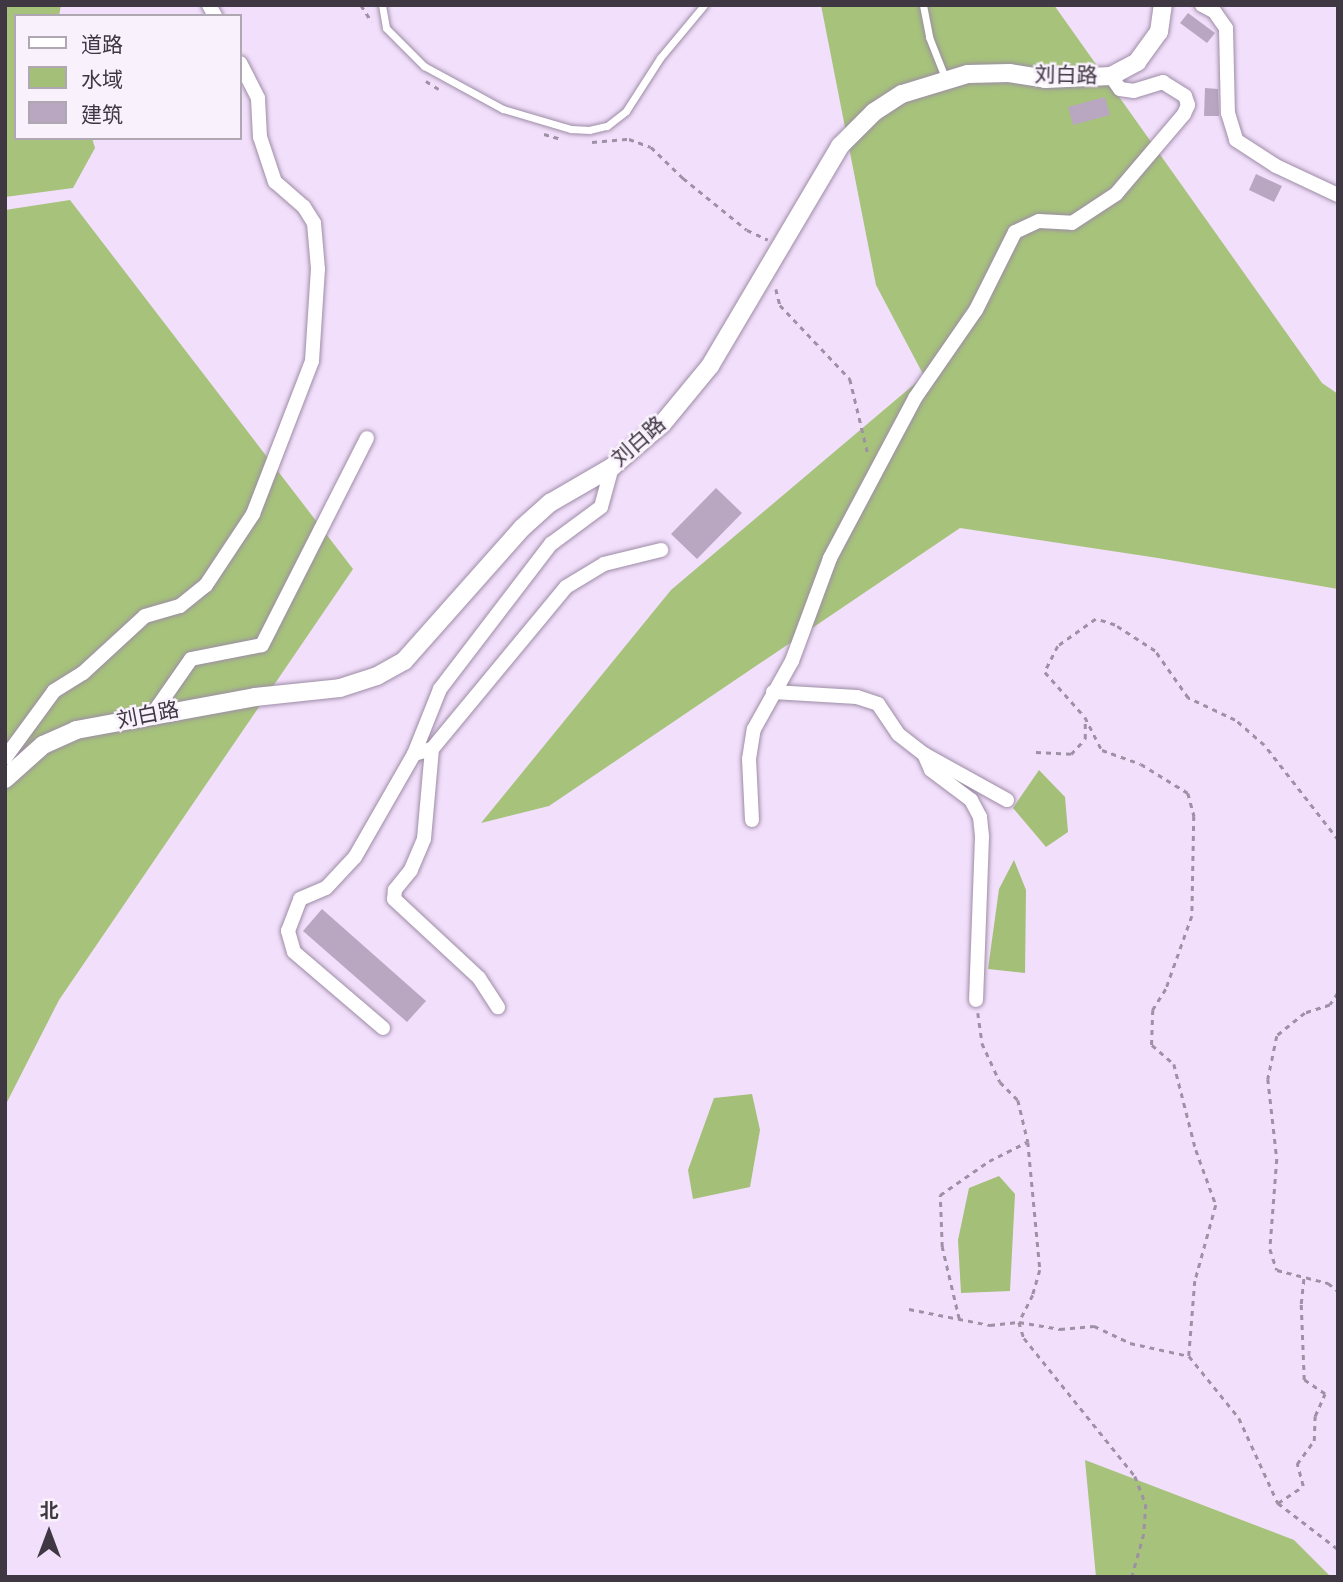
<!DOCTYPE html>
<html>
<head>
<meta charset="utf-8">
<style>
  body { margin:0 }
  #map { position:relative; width:1343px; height:1582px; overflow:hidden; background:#f2dffb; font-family:"Sofia Sans Condensed","Noto Sans SC",sans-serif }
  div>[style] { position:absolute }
  .forest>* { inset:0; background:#a6c27b }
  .water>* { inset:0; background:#a4bf78 }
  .building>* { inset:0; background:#b9a7c2 }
  .path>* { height:2.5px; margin-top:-1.25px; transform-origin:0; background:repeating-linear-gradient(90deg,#9f91a5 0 5px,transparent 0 10px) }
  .roads { filter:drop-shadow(0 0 2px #9d8ca6) drop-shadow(0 0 2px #9d8ca6) }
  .service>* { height:7px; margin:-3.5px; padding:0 3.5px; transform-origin:3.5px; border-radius:3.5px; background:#fff }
  .minor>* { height:14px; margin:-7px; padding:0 7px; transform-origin:7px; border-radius:7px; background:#fff }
  .tertiary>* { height:18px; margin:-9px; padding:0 9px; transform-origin:9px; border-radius:9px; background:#fff }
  span { translate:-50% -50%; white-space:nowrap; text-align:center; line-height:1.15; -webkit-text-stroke:5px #f9f1fc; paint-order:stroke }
  .street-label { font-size:21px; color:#3f3742 }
  .frame { position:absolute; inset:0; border:7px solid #3f3742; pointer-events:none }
  .legend { position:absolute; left:14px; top:14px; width:228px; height:126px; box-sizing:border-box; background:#f9f1fc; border:2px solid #afa7b2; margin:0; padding:9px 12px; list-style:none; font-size:21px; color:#3f3742 }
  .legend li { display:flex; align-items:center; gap:14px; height:35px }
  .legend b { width:35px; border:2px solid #afa7b2 }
  .north { position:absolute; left:14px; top:1498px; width:70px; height:70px; -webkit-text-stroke:5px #f9f1fc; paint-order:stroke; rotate:0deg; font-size:19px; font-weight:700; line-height:28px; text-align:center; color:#3f3742 }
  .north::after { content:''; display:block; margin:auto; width:24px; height:32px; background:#3f3742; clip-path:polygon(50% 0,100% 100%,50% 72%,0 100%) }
</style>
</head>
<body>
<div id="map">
  <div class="forest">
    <i style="clip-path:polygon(5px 5px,61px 5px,59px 16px,16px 16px,16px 138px,92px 138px,95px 148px,73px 188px,5px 197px)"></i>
    <i style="clip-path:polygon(821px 5px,1054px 5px,1322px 383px,1338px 394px,1338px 589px,1158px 558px,960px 528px,549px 806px,481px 823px,671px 590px,924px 376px,876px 285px)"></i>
    <i style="clip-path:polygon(70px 200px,353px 569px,59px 1000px,5px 1106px,5px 210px)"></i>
    <i style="clip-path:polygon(1085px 1460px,1294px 1540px,1331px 1577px,1096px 1577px)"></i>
  </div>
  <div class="water">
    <i style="clip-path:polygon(1039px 770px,1065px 797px,1068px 832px,1046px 847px,1013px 808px)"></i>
    <i style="clip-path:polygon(1014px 860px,1026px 890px,1025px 973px,988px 969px,999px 889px)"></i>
    <i style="clip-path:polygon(752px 1094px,760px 1130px,750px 1187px,693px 1199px,688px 1170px,714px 1098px)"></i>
    <i style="clip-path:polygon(999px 1176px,1015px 1194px,1010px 1291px,961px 1293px,958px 1240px,969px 1188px)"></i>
  </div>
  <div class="building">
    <i style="clip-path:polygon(1188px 13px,1215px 33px,1207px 43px,1180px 23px)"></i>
    <i style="clip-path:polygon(1205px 88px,1218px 89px,1219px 116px,1204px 116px)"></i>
    <i style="clip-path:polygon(1105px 97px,1110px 115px,1073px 125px,1068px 107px)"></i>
    <i style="clip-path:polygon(1256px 174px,1282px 186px,1274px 202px,1249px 190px)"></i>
    <i style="clip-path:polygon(716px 488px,742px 513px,697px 559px,671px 534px)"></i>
    <i style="clip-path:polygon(322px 909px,426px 1001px,407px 1022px,303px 931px)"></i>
  </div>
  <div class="path">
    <i style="left:361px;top:5px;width:20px;rotate:57deg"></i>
    <i style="left:426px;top:81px;width:15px;rotate:32deg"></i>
    <i style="left:544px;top:134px;width:18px;rotate:16deg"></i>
    <i style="left:592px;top:142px;width:37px;rotate:-5deg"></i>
    <i style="left:629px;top:139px;width:23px;rotate:20deg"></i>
    <i style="left:651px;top:147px;width:45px;rotate:44.1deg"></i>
    <i style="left:683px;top:178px;width:82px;rotate:39.1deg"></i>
    <i style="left:747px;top:230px;width:23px;rotate:25deg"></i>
    <i style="left:776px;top:289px;width:16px;rotate:76deg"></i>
    <i style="left:780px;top:305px;width:102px;rotate:46.6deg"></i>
    <i style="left:850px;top:379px;width:77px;rotate:76.5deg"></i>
    <i style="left:1036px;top:752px;width:35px;rotate:3deg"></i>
    <i style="left:1071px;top:754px;width:21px;rotate:-47deg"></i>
    <i style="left:1085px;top:739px;width:19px;rotate:-90deg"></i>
    <i style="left:1338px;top:840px;width:120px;rotate:-127.9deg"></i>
    <i style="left:1264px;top:745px;width:38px;rotate:-139deg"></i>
    <i style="left:1235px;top:720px;width:52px;rotate:-154.9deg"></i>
    <i style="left:1188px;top:698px;width:57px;rotate:-125.1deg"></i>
    <i style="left:1155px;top:651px;width:48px;rotate:-147deg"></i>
    <i style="left:1115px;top:625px;width:20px;rotate:-162deg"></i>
    <i style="left:1096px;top:619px;width:47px;rotate:144.6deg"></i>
    <i style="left:1058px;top:646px;width:29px;rotate:117deg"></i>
    <i style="left:1045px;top:672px;width:60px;rotate:48.4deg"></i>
    <i style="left:1085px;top:717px;width:37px;rotate:63deg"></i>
    <i style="left:1102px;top:750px;width:41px;rotate:19.7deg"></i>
    <i style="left:1141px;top:764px;width:55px;rotate:31.7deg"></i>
    <i style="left:1188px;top:793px;width:24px;rotate:75deg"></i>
    <i style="left:1194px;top:816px;width:100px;rotate:91.1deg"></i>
    <i style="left:1192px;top:916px;width:77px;rotate:109.6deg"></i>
    <i style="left:1166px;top:989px;width:25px;rotate:122deg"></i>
    <i style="left:1153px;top:1010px;width:35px;rotate:92deg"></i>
    <i style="left:1152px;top:1045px;width:29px;rotate:41deg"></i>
    <i style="left:1174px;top:1064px;width:89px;rotate:75.7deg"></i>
    <i style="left:1196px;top:1150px;width:59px;rotate:70deg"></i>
    <i style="left:1216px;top:1205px;width:79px;rotate:105.4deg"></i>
    <i style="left:1195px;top:1281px;width:75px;rotate:94.6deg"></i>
    <i style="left:1189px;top:1356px;width:80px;rotate:51.1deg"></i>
    <i style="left:1239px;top:1418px;width:94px;rotate:65.4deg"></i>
    <i style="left:1278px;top:1503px;width:76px;rotate:37.5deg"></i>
    <i style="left:1338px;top:993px;width:14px;rotate:124deg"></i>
    <i style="left:1330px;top:1005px;width:26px;rotate:162deg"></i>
    <i style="left:1305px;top:1013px;width:36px;rotate:141deg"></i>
    <i style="left:1277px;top:1036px;width:44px;rotate:101.8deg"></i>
    <i style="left:1268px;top:1079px;width:81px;rotate:83.6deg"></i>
    <i style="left:1277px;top:1159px;width:90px;rotate:94.4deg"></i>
    <i style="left:1270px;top:1249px;width:22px;rotate:72deg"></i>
    <i style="left:1277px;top:1270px;width:53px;rotate:14.3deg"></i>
    <i style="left:1328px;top:1283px;width:13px;rotate:39deg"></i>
    <i style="left:978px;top:1013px;width:30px;rotate:82deg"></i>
    <i style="left:982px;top:1043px;width:43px;rotate:65.2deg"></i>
    <i style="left:1000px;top:1082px;width:25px;rotate:45deg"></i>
    <i style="left:1018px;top:1100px;width:43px;rotate:76.6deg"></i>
    <i style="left:1028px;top:1142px;width:129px;rotate:84.6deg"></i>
    <i style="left:1040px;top:1270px;width:26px;rotate:106deg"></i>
    <i style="left:1033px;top:1295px;width:30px;rotate:117deg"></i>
    <i style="left:1019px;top:1322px;width:17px;rotate:73deg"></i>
    <i style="left:1024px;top:1338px;width:177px;rotate:51.2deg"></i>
    <i style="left:1135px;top:1476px;width:30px;rotate:69deg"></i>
    <i style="left:1146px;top:1504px;width:30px;rotate:94deg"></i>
    <i style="left:1144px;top:1534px;width:45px;rotate:105.6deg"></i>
    <i style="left:909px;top:1309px;width:83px;rotate:11.2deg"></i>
    <i style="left:990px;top:1325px;width:29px;rotate:-6deg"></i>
    <i style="left:1019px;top:1322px;width:42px;rotate:9.7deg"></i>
    <i style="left:1060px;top:1329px;width:34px;rotate:-5deg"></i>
    <i style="left:1094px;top:1326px;width:40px;rotate:25deg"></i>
    <i style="left:1130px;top:1343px;width:60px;rotate:12.4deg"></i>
    <i style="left:959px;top:1319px;width:74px;rotate:-103.3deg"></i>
    <i style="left:942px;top:1247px;width:52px;rotate:-92.2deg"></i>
    <i style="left:940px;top:1195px;width:60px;rotate:-34.8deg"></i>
    <i style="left:989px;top:1161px;width:42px;rotate:-26.6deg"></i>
    <i style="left:1278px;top:1503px;width:30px;rotate:-34deg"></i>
    <i style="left:1303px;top:1486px;width:23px;rotate:-105deg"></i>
    <i style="left:1297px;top:1464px;width:29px;rotate:-54deg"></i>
    <i style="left:1314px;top:1441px;width:25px;rotate:-88deg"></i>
    <i style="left:1315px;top:1416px;width:24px;rotate:-66deg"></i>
    <i style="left:1325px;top:1394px;width:25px;rotate:-146deg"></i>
    <i style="left:1304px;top:1380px;width:76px;rotate:-92.3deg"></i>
    <i style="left:1301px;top:1304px;width:27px;rotate:-84deg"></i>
  </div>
  <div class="roads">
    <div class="service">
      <i style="left:382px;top:5px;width:23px;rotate:80deg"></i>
      <i style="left:386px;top:28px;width:54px;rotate:45deg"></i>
      <i style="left:424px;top:66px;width:90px;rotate:28.6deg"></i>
      <i style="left:503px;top:109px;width:71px;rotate:16.4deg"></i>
      <i style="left:571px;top:129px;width:18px;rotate:3deg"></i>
      <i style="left:589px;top:130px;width:18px;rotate:-13deg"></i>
      <i style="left:607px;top:126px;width:24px;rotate:-38deg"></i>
      <i style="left:626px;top:111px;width:63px;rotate:-57.3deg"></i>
      <i style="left:660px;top:58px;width:69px;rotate:-50.3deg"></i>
      <i style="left:923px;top:5px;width:33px;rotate:79deg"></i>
      <i style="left:929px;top:37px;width:46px;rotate:68.4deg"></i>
    </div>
    <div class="minor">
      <i style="left:209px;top:5px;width:13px;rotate:61deg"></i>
      <i style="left:1202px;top:5px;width:13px;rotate:27deg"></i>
      <i style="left:1214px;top:11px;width:21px;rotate:55deg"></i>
      <i style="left:1226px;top:28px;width:85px;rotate:88.7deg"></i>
      <i style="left:1228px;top:113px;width:28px;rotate:73deg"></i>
      <i style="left:1236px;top:140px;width:48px;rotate:33deg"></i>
      <i style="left:1276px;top:166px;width:68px;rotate:25.1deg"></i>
      <i style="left:773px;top:692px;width:84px;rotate:3.4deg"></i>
      <i style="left:857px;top:697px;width:22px;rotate:18deg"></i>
      <i style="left:878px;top:704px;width:36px;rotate:56deg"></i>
      <i style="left:898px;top:734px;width:33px;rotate:38deg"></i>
      <i style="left:924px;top:754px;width:95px;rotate:29deg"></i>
      <i style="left:152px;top:715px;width:68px;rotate:-55.1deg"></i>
      <i style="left:191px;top:659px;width:72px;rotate:-11.2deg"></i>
      <i style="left:262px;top:645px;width:232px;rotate:-63.1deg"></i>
      <i style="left:432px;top:749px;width:90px;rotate:95.1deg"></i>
      <i style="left:424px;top:839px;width:34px;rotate:113deg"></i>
      <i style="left:411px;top:870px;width:26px;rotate:129deg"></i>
      <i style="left:395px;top:890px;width:9px;rotate:96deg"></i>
      <i style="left:394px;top:899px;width:116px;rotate:42.9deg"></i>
      <i style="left:479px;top:978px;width:35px;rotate:57deg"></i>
      <i style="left:414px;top:754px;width:19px;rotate:-16deg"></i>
      <i style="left:432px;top:749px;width:210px;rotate:-50.4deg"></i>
      <i style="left:566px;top:587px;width:44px;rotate:-31.2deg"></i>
      <i style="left:604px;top:564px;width:59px;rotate:-13.8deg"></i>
      <i style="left:924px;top:754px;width:17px;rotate:66deg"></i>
      <i style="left:931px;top:770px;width:50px;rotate:36.9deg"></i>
      <i style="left:971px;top:800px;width:19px;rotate:62deg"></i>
      <i style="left:980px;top:817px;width:20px;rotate:84deg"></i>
      <i style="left:982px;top:837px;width:163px;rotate:92.1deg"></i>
      <i style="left:5px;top:758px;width:83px;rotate:-53.8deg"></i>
      <i style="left:54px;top:691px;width:34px;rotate:-32deg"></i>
      <i style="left:83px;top:673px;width:84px;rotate:-42.6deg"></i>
      <i style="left:145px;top:616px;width:36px;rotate:-16deg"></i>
      <i style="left:180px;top:606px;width:33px;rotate:-39deg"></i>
      <i style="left:206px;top:585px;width:85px;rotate:-56.5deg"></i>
      <i style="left:253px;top:514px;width:164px;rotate:-68.9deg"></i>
      <i style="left:312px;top:361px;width:92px;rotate:-86.3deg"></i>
      <i style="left:318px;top:269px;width:46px;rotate:-95deg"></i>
      <i style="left:314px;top:223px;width:19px;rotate:-122deg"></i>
      <i style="left:304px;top:207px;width:38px;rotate:-139deg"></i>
      <i style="left:275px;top:182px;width:47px;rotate:-108.4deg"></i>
      <i style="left:260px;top:137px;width:39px;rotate:-93deg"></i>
      <i style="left:258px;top:98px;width:39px;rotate:-117deg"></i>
      <i style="left:752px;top:820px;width:61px;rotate:-92.8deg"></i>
      <i style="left:749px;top:759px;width:30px;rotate:-81deg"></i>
      <i style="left:754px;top:729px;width:78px;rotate:-60.8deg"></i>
      <i style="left:792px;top:661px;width:110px;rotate:-69.7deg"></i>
      <i style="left:830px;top:558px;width:181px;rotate:-62deg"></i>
      <i style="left:915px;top:398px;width:107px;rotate:-55.3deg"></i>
      <i style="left:976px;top:310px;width:87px;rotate:-63.4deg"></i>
      <i style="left:1015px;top:232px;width:26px;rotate:-25deg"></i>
      <i style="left:1039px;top:221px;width:33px;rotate:3deg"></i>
      <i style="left:1072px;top:223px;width:53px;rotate:-33.4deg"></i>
      <i style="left:1116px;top:194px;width:105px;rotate:-49.6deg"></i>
      <i style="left:1184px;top:114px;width:10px;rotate:-66deg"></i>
      <i style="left:1188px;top:105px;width:9px;rotate:-108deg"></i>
      <i style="left:1185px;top:96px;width:26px;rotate:-148deg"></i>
      <i style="left:1163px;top:82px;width:30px;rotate:163deg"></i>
      <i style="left:1134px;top:91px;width:14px;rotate:-172deg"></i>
      <i style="left:1120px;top:89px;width:16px;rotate:-125deg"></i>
      <i style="left:383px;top:1028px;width:117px;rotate:-139.5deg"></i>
      <i style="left:294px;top:952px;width:22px;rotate:-106deg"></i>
      <i style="left:288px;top:931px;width:34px;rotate:-69deg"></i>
      <i style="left:300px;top:899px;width:28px;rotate:-23deg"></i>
      <i style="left:326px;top:888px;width:42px;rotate:-46.9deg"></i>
      <i style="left:355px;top:857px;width:119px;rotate:-60.2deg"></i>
      <i style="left:414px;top:754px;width:70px;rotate:-68.2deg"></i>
      <i style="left:440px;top:689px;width:183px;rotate:-52.6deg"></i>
      <i style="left:551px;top:544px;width:62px;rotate:-36.5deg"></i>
      <i style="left:601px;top:507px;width:41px;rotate:-74.6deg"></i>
    </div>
    <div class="tertiary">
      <i style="left:5px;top:779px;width:51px;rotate:-41.8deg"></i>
      <i style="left:43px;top:745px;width:36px;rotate:-24deg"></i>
      <i style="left:76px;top:730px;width:182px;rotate:-10.4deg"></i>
      <i style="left:255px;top:697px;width:85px;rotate:-6deg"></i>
      <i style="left:340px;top:688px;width:39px;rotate:-18deg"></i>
      <i style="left:377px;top:676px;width:31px;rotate:-29deg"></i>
      <i style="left:404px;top:661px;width:178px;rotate:-48.4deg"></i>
      <i style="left:522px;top:528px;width:38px;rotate:-42deg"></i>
      <i style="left:550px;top:503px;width:72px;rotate:-30.1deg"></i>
      <i style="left:612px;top:467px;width:67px;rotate:-40.8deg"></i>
      <i style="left:663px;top:423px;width:74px;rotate:-50.5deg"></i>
      <i style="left:710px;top:366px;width:256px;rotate:-59.4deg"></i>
      <i style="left:840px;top:146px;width:48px;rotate:-45deg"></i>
      <i style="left:874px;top:112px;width:33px;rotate:-33deg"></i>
      <i style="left:902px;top:94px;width:69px;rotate:-16.9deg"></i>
      <i style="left:968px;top:74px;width:41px;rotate:-1.4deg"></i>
      <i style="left:1009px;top:73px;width:36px;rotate:9deg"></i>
      <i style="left:1045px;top:79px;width:66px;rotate:-2.6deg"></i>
      <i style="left:1111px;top:76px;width:30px;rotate:-28deg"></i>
      <i style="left:1137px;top:62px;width:37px;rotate:-54deg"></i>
      <i style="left:1159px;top:32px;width:27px;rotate:-82deg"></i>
    </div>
  </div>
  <div class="street-label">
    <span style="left:1066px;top:76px;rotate:1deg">刘白路</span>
    <span style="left:639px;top:442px;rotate:-41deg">刘白路</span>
    <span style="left:148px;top:716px;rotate:-11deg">刘白路</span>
  </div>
  <div class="frame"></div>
  <ul class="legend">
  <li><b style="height:9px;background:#fff"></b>道路</li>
  <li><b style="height:19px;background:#a4bf78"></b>水域</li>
  <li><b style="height:19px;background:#b9a7c2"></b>建筑</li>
  </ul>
  <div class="north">北</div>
</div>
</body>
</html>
